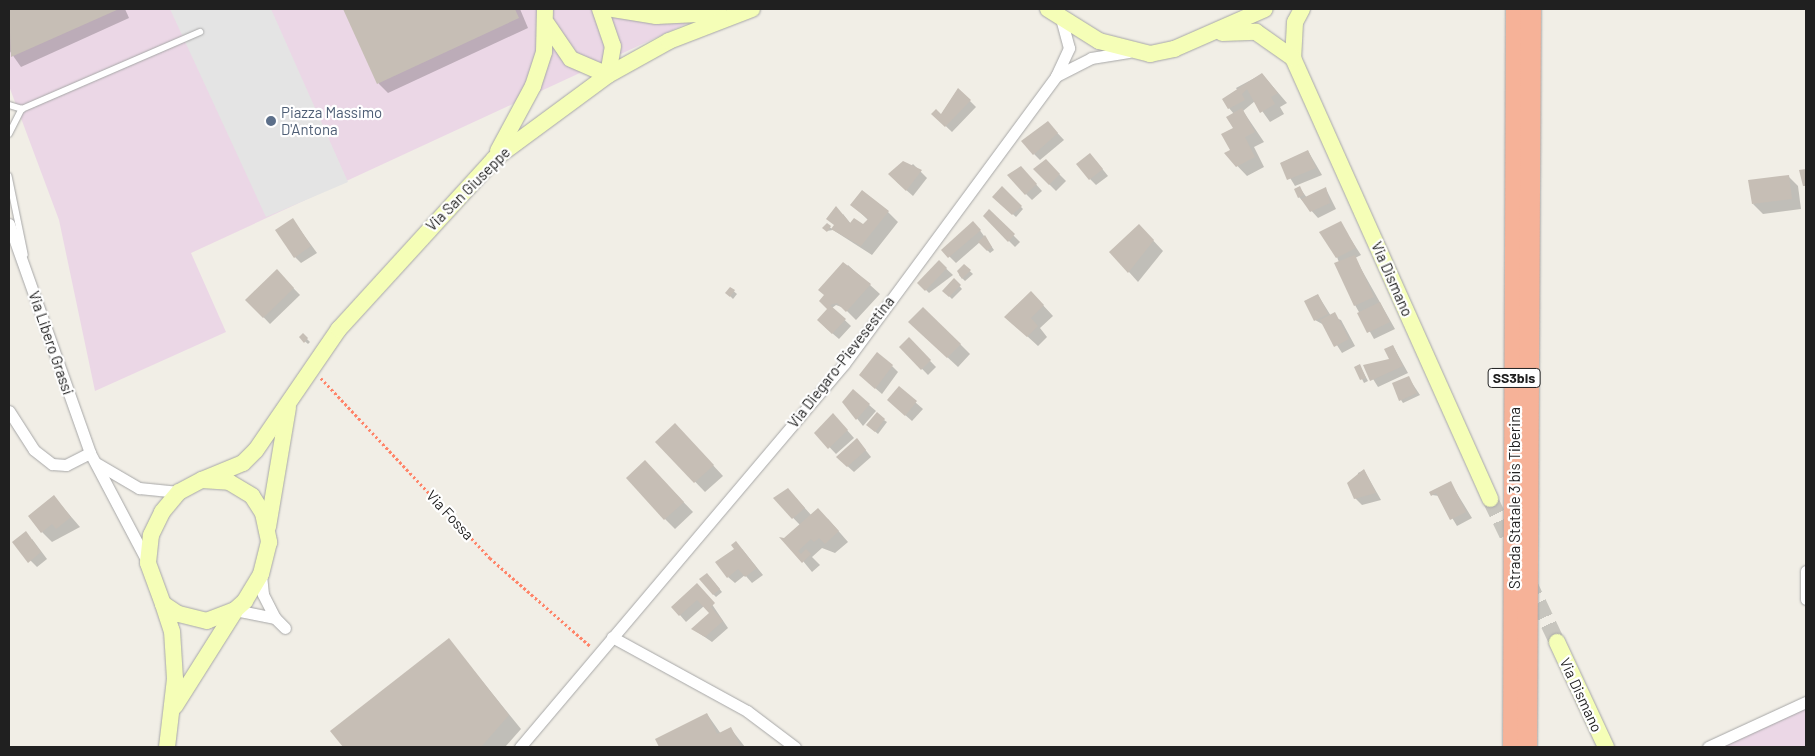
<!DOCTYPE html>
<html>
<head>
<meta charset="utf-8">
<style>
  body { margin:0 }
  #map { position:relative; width:1815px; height:756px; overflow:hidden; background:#f1eee6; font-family:Barlow,sans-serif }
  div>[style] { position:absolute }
  .industrial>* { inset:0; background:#ebd7e6 }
  .parking>* { inset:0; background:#e4e4e4 }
  .shadow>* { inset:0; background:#0003 }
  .building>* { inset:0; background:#c6beb5 }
  .secondary-tunnel>* { height:16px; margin-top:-8px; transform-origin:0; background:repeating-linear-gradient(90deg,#c7c5be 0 16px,transparent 0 24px) }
  .path>* { height:2.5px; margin-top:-1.25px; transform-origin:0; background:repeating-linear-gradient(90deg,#ff8469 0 2.5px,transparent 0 5px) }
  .roads { filter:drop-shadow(0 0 1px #a7a7a7) drop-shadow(0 0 1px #a7a7a7) }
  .service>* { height:5.5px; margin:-2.75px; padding:0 2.75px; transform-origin:2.75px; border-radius:2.75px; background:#fff }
  .minor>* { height:11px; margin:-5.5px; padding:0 5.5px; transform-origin:5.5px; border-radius:5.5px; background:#fff }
  .secondary>* { height:16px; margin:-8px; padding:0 8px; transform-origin:8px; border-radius:8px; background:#f5feb7 }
  .trunk>* { height:20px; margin:-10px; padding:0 10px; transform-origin:10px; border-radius:10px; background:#f6b298 }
  .dots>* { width:14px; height:14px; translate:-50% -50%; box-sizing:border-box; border:2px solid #fff; border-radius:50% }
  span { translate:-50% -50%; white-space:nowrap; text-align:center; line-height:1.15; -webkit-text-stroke:4.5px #fff; paint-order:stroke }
  .shield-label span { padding:1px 4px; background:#fff; border:1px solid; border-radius:4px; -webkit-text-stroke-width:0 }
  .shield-label { font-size:14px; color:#202020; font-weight:700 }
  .service-label { font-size:15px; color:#4e5e75 }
  .left { translate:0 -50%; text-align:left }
  .street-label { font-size:15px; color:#202020 }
  .frame { position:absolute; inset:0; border:10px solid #202020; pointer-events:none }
</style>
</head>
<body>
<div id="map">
  <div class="industrial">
    <i style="clip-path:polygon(9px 9px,718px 9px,191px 253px,226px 332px,95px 391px,59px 220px,9px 86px)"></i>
    <i style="clip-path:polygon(1806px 704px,1806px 747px,1717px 747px)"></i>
  </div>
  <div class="parking">
    <i style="clip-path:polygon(170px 9px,271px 9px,348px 182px,266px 217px)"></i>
  </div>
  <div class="shadow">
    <i style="clip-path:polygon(125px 9px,129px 18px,21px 67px,9px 50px,11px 9px)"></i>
    <i style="clip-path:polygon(344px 9px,520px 9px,528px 28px,388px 93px,379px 84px)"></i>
    <i style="clip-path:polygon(1262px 74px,1287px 103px,1280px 107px,1284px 114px,1270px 122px,1255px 101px,1243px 111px,1264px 142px,1254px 147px,1264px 167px,1247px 176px,1226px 154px,1232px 151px,1234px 129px,1234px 114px,1229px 108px,1241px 96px,1236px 88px)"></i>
    <i style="clip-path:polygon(958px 89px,976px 107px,952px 132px,933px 114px,941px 115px)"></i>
    <i style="clip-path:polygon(1048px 123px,1064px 140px,1040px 160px,1034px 154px)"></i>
    <i style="clip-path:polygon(1308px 151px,1322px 175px,1295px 186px,1281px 163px)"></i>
    <i style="clip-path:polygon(1046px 161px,1066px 181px,1056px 191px,1034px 169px)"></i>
    <i style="clip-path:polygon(1096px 161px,1108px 176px,1096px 185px,1090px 179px)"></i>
    <i style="clip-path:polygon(913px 164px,927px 178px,913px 196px,896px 181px)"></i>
    <i style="clip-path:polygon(1027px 174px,1042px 191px,1032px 200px,1026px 194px)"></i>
    <i style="clip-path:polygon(1788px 176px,1798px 186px,1801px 209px,1763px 214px,1753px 204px)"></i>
    <i style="clip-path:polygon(1002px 188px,1023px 209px,1016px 217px,994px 197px)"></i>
    <i style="clip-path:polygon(1300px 188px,1307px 198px,1326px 189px,1336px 209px,1318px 218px,1299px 197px)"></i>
    <i style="clip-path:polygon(858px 210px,888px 212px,898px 222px,872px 255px,833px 230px,827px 231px,827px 225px,832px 229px,843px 214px,851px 224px,863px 226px,868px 220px)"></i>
    <i style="clip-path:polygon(989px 211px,1020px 242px,1015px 247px,984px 216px)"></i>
    <i style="clip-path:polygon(293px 220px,317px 253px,301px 263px,295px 257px)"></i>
    <i style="clip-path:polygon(1340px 223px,1361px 255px,1355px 258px,1395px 329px,1374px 339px,1355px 305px,1337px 257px)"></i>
    <i style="clip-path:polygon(979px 229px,994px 250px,990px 253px,980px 242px,956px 263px,943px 250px)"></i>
    <i style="clip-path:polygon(1149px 236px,1163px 251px,1138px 282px,1111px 252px)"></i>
    <i style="clip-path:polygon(939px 262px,953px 275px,929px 293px,919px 283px)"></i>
    <i style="clip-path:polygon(848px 265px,880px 294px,856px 320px,844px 308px,836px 305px,832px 308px,851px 326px,839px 339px,825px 327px,828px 309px,820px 301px)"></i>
    <i style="clip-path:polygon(964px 266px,973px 274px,965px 281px,959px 275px)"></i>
    <i style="clip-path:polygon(277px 271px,300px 295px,270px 324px,247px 300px)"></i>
    <i style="clip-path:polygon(954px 280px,962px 289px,952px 299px,944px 291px)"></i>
    <i style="clip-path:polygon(731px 289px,737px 294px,733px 299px,727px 293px)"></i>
    <i style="clip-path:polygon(1318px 295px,1331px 316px,1341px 320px,1355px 346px,1342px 353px,1324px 325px,1315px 320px)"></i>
    <i style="clip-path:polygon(1041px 303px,1053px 316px,1040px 328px,1047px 337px,1038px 346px,1006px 317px)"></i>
    <i style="clip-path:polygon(920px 332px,960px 344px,970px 354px,958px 367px)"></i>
    <i style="clip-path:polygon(303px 335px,310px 342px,308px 344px,300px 337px)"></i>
    <i style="clip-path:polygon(909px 339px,936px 367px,928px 375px,901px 347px)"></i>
    <i style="clip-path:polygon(1393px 346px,1408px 373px,1378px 387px,1365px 366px,1390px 360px)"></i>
    <i style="clip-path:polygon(892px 366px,898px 372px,882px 394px,867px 381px)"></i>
    <i style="clip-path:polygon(1360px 366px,1368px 381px,1364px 383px,1356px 367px)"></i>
    <i style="clip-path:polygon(1408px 377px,1420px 395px,1403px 403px,1401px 400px)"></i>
    <i style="clip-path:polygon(899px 388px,923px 409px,912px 421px,895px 406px)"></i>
    <i style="clip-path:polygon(853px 391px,876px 411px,863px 426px,844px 402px)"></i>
    <i style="clip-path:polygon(884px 420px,887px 422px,878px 434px,871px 428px)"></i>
    <i style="clip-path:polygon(839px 421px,854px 438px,836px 454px,816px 433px)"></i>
    <i style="clip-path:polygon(685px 435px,723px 476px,705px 492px,657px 442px)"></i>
    <i style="clip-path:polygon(857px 439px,871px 457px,854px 472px,844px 463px)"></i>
    <i style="clip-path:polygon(1364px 470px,1381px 500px,1362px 505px,1355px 498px,1358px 473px)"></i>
    <i style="clip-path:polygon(655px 472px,693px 512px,675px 529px,665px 519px)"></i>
    <i style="clip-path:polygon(1450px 482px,1472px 518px,1457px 526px,1439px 496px,1432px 495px)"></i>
    <i style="clip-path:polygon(794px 496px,812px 516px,828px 519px,848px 542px,835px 553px,822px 548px,812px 557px,820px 565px,812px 572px,785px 539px,800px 525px,775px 499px)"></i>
    <i style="clip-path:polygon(54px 497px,80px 527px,52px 542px,42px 532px)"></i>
    <i style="clip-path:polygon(32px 539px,47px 559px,37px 567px,30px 560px)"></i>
    <i style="clip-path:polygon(742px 549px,763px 575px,752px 583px,745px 575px,735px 583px,728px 577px)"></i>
    <i style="clip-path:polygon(710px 577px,722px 592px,716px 597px,713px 594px)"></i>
    <i style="clip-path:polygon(703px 591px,728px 628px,712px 642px,693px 629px,711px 613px,704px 606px,686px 622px,673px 607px)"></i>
    <i style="clip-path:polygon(449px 640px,521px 729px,505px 747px,345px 747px,332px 731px)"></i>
    <i style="clip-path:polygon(707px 714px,721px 734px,731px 729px,745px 747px,661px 747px,657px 739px)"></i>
  </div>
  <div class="building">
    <i style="clip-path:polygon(9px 9px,119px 9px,11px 57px)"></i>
    <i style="clip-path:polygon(343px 9px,515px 9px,519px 18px,377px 84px)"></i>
    <i style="clip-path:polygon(1262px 73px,1278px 93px,1271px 97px,1275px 104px,1260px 113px,1247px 89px,1242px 94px,1245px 100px,1228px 109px,1222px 99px)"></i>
    <i style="clip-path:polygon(958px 88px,971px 100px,945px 127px,931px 114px,936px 109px,941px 114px)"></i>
    <i style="clip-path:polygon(1242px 108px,1255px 132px,1245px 137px,1255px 157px,1236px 167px,1224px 153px,1230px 150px,1221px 134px,1233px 128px,1226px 117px)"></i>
    <i style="clip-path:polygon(1048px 121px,1058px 133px,1033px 155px,1021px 141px)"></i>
    <i style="clip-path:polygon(1308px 150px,1316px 168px,1287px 180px,1280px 163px)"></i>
    <i style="clip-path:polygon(1090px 153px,1103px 169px,1089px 180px,1076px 164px)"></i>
    <i style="clip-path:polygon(1046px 159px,1060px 174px,1049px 185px,1033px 169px)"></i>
    <i style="clip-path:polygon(903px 161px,922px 170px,906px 191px,888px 174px)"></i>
    <i style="clip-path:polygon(1021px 166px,1037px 184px,1025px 195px,1007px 175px)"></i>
    <i style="clip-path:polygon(1806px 169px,1806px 186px,1803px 186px,1799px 170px)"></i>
    <i style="clip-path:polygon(1789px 175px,1792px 199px,1752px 204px,1748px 180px)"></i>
    <i style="clip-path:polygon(1002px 186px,1022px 206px,1012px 215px,992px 197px)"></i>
    <i style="clip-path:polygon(1300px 186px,1304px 195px,1298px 198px,1294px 189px)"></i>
    <i style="clip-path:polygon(1326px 187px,1330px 203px,1310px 212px,1301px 199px)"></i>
    <i style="clip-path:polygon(862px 190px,889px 211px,861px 246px,831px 229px,834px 225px,826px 219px,836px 206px,850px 223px,854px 218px,863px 224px,868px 219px,850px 205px)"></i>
    <i style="clip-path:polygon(989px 209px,1015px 234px,1008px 242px,983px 216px)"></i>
    <i style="clip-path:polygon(293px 218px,311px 246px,294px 258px,275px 230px)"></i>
    <i style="clip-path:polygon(973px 221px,981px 230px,948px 258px,941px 250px)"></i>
    <i style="clip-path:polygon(1341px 221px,1356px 248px,1336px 258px,1319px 232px)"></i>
    <i style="clip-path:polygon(827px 223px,831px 226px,827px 232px,822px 228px)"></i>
    <i style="clip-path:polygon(1139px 224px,1154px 240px,1128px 273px,1109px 252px)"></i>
    <i style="clip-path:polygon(985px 235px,992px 247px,987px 251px,978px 242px)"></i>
    <i style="clip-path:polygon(1355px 255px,1374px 297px,1354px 306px,1334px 263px)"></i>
    <i style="clip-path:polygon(939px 260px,947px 268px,925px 291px,917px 283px)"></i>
    <i style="clip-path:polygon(843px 262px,871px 284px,846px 312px,837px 303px,830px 305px,846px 319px,832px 334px,817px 320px,827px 309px,819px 301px,824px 295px,818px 290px)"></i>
    <i style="clip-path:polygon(964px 264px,971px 270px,962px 279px,957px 271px)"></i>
    <i style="clip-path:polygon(277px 269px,294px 288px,263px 318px,245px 300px)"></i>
    <i style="clip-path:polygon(954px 278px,961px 285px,949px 297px,942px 291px)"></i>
    <i style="clip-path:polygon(730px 287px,735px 290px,730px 297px,725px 293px)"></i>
    <i style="clip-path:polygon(1031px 291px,1044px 305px,1031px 318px,1038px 326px,1027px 337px,1004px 317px)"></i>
    <i style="clip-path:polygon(1318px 294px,1328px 314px,1314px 321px,1304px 301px)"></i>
    <i style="clip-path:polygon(1380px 302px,1390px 322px,1367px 333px,1357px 313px)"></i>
    <i style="clip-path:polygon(923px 307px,961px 344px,947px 358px,908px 322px)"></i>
    <i style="clip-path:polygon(1335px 312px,1349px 339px,1334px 347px,1320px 320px)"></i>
    <i style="clip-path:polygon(303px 333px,308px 338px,304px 343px,299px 337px)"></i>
    <i style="clip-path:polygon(909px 337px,931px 360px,921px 370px,899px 347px)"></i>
    <i style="clip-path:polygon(1393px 345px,1403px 366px,1370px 381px,1363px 365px,1389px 359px,1384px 349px)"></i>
    <i style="clip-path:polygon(877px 352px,893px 365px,875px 389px,859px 375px)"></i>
    <i style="clip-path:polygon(1360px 364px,1366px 378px,1360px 380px,1354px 367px)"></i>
    <i style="clip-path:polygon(1409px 376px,1417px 393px,1399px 401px,1392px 383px)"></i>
    <i style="clip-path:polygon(899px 386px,917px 401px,905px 416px,887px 400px)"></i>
    <i style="clip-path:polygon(853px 389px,870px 404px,856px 420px,842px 402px)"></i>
    <i style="clip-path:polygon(877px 412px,885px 419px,875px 432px,866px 425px)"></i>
    <i style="clip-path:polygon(833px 413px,848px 430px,828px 449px,814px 433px)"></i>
    <i style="clip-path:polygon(675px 423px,714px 465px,694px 483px,655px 442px)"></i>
    <i style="clip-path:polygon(857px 438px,866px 450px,847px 467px,836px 457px)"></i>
    <i style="clip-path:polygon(645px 460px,684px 502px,664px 520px,626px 478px)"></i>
    <i style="clip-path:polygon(1364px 469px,1376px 493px,1354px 499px,1347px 483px)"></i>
    <i style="clip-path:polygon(1451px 481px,1466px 512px,1450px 520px,1436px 493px,1431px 496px,1429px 492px)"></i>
    <i style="clip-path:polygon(788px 488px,805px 508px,792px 519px,773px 498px)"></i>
    <i style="clip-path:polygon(54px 495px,71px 517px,56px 529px,52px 524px,41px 533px,28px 516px)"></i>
    <i style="clip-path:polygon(818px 508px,839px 531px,825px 544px,819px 538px,814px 542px,811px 539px,798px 551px,801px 554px,806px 549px,811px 554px,802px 563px,779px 537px,784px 538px)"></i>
    <i style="clip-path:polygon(26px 531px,41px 552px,28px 563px,12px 542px)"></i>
    <i style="clip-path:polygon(736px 541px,757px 568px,745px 577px,738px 569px,727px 578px,715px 562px,734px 549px,731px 545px)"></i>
    <i style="clip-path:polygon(707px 573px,720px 589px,713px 595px,699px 579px)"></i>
    <i style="clip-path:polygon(697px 583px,715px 603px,711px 607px,723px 621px,705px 637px,691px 629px,709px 613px,697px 600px,679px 616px,671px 607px)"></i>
    <i style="clip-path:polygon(449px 638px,509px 715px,481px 747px,343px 747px,330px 731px)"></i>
    <i style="clip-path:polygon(707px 713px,717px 734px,731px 727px,741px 747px,659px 747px,655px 739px)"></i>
  </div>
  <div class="secondary-tunnel">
    <i style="left:1490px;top:499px;width:53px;rotate:64.4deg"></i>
    <i style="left:1528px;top:581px;width:68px;rotate:64.6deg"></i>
  </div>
  <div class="path">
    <i style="left:321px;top:378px;width:247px;rotate:46.8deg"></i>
    <i style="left:490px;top:558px;width:133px;rotate:41.3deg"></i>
  </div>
  <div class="roads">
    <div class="service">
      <i style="left:9px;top:105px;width:14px;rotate:17deg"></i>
      <i style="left:9px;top:134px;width:28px;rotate:-63deg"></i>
      <i style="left:22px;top:109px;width:194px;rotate:-23.4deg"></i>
      <i style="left:9px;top:176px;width:80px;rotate:78.4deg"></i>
    </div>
    <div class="minor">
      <i style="left:1056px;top:76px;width:39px;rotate:-27deg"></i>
      <i style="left:1091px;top:58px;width:38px;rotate:-9deg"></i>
      <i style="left:9px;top:224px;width:243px;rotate:70.5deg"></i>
      <i style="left:90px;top:453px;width:122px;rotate:62.2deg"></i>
      <i style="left:9px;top:411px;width:46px;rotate:57.3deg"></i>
      <i style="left:34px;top:450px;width:23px;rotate:38deg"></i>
      <i style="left:52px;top:464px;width:14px;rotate:4deg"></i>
      <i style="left:66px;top:465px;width:27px;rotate:-27deg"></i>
      <i style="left:96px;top:463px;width:50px;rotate:30.2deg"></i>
      <i style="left:139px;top:488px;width:40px;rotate:5.7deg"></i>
      <i style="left:1806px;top:571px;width:28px;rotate:90deg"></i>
      <i style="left:235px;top:610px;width:41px;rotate:11.3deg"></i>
      <i style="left:275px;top:618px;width:27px;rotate:-117deg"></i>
      <i style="left:263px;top:594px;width:20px;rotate:-96deg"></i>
      <i style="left:275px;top:618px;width:14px;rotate:45deg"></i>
      <i style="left:612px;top:637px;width:154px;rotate:28.7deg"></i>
      <i style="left:747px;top:711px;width:60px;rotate:36.9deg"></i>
      <i style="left:520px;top:747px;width:502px;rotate:-49.77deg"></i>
      <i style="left:844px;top:364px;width:358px;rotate:-53.6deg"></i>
      <i style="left:1056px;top:76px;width:31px;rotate:-65deg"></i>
      <i style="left:1069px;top:48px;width:28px;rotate:-105deg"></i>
      <i style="left:1708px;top:747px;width:108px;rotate:-24.7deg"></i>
    </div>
    <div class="secondary">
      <i style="left:600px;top:9px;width:39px;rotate:71deg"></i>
      <i style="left:613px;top:46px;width:29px;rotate:100deg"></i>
      <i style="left:613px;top:9px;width:44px;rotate:9.2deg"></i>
      <i style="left:656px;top:16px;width:63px;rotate:-2.7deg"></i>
      <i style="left:1048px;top:9px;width:60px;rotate:32.1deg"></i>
      <i style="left:1099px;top:41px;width:53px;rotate:14.3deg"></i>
      <i style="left:1150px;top:54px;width:25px;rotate:-12deg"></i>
      <i style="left:1174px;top:49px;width:99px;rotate:-23.7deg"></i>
      <i style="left:1302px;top:9px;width:15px;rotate:118deg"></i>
      <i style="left:1295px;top:22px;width:36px;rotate:93deg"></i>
      <i style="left:1293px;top:58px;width:483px;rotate:65.9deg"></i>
      <i style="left:547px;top:24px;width:42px;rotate:55.6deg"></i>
      <i style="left:571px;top:59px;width:40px;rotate:23.4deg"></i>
      <i style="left:1222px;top:33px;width:34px;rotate:-2deg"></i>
      <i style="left:1256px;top:32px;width:45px;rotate:35.1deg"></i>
      <i style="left:498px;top:151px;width:74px;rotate:-61.7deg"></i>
      <i style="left:533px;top:86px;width:36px;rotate:-72deg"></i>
      <i style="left:544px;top:52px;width:43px;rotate:-88.7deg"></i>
      <i style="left:202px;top:480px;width:44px;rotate:-22.5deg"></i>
      <i style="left:243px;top:463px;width:18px;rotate:-45deg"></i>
      <i style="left:256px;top:450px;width:147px;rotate:-55.6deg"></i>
      <i style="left:339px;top:329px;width:230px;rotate:-47.6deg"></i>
      <i style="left:494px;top:159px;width:142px;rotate:-36.4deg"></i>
      <i style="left:608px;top:75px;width:70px;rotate:-29.1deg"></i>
      <i style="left:669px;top:41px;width:89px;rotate:-21.1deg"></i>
      <i style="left:202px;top:480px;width:27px;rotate:4deg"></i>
      <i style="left:229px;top:482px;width:27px;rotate:31deg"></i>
      <i style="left:252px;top:496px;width:20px;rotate:57deg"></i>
      <i style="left:263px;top:513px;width:30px;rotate:78deg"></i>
      <i style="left:269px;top:542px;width:33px;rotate:104deg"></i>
      <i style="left:261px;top:574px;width:31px;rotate:121deg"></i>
      <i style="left:245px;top:601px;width:13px;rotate:138deg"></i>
      <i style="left:235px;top:610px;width:30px;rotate:159deg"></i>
      <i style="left:207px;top:621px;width:30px;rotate:-166deg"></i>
      <i style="left:178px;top:614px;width:18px;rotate:-146deg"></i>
      <i style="left:163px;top:604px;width:44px;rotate:-110.1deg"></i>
      <i style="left:148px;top:563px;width:28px;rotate:-84deg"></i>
      <i style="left:151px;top:535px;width:25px;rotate:-64deg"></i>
      <i style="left:162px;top:512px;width:26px;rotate:-50deg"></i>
      <i style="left:179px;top:492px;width:26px;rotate:-28deg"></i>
      <i style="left:268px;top:527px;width:121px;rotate:-80.5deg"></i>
      <i style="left:163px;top:604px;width:28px;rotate:72deg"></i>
      <i style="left:172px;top:631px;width:48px;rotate:86.4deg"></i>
      <i style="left:175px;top:679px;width:68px;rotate:96.7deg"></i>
      <i style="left:1557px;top:642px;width:116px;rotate:65deg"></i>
      <i style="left:175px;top:706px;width:112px;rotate:-57.7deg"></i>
    </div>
    <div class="trunk">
      <i style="left:1513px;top:747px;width:738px;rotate:-89.77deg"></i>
      <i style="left:1527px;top:747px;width:738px;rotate:-89.69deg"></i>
    </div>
  </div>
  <div class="dots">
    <i style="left:271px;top:121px;background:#5c6f8a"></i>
  </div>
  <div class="shield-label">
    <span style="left:1514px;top:378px">SS3bis</span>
  </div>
  <div class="service-label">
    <span class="left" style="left:281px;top:121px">Piazza Massimo<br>D'Antona</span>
  </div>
  <div class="street-label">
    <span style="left:468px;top:189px;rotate:-45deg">Via San Giuseppe</span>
    <span style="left:1392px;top:279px;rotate:66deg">Via Dismano</span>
    <span style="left:51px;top:343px;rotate:71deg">Via Libero Grassi</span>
    <span style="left:841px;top:362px;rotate:-52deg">Via Diegaro-Pievesestina</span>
    <span style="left:1515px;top:498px;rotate:-90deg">Strada Statale 3 bis Tiberina</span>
    <span style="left:450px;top:515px;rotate:47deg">Via Fossa</span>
    <span style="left:1581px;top:695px;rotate:65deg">Via Dismano</span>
  </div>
  <div class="frame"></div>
</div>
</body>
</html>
